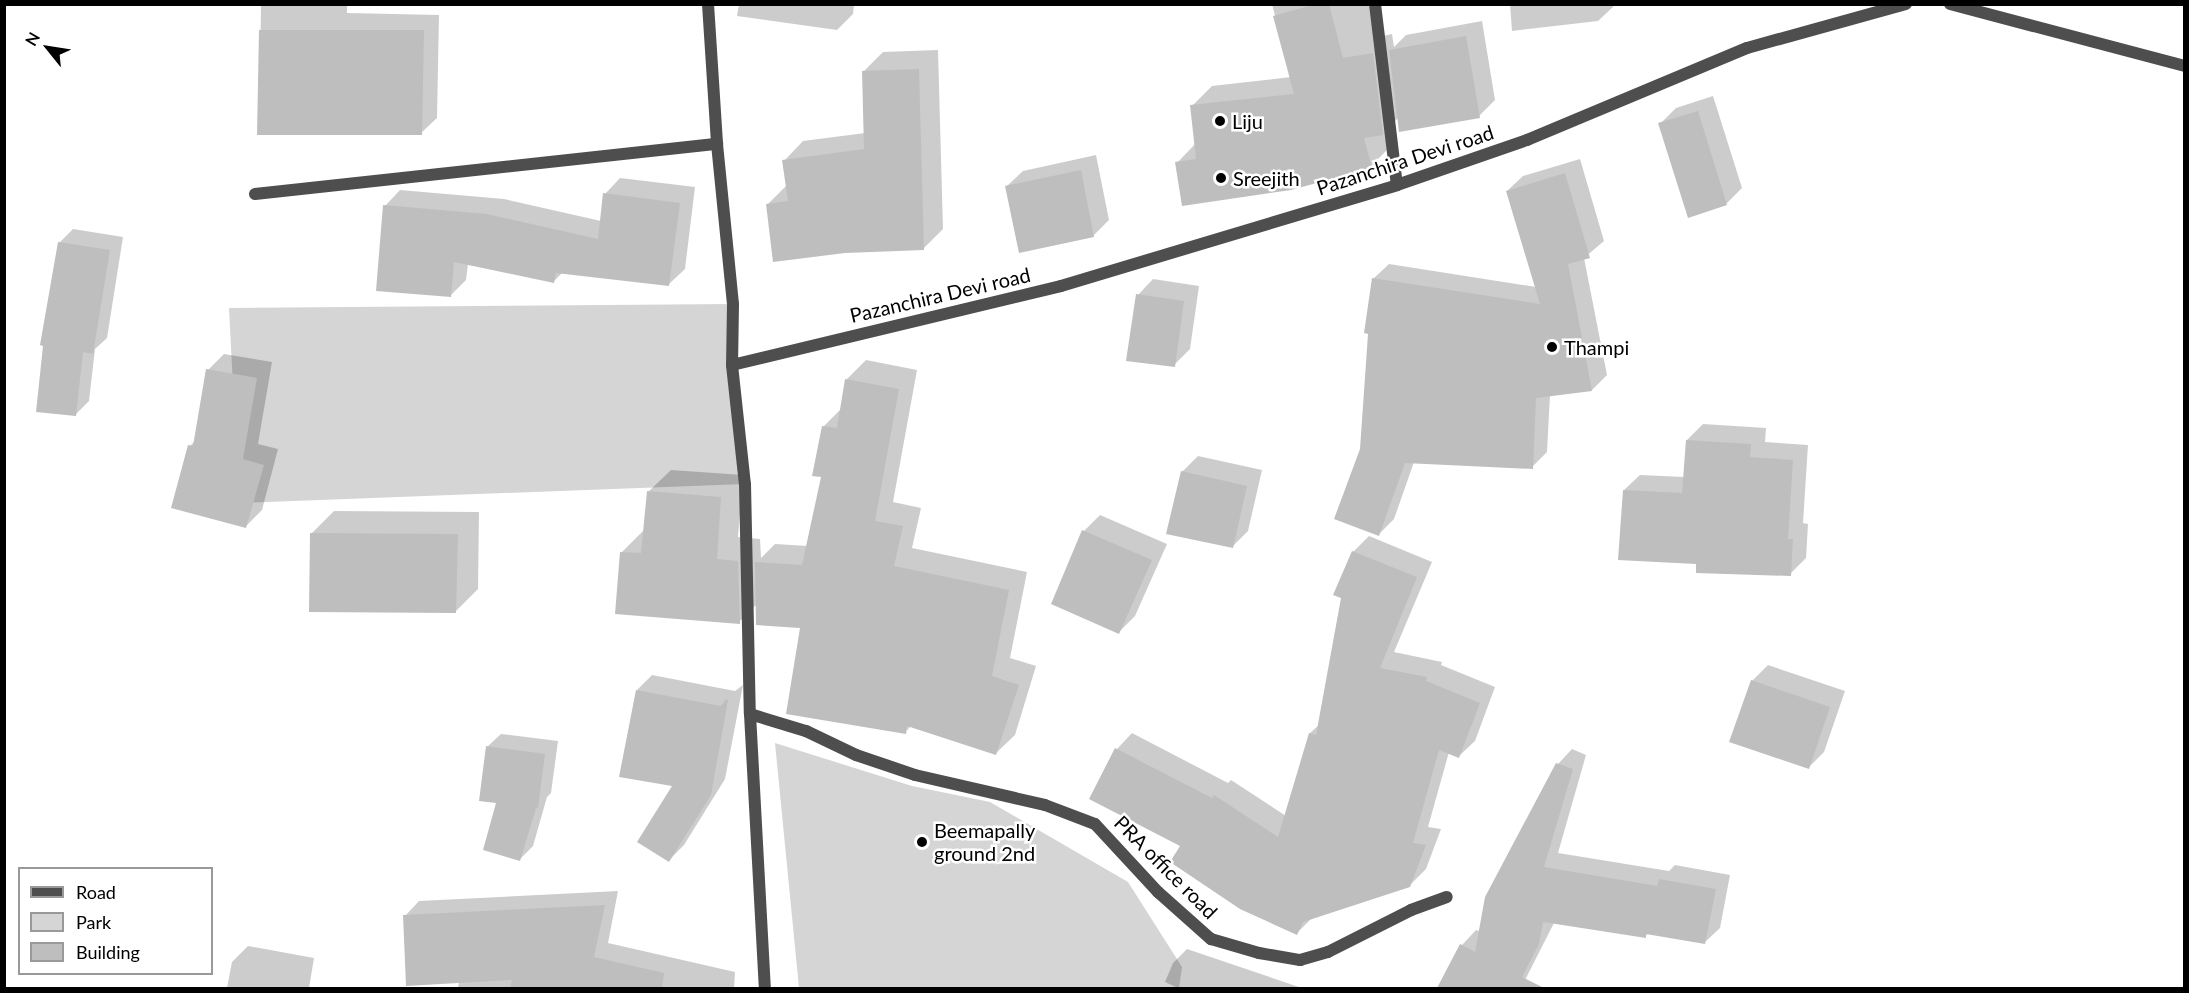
<!DOCTYPE html>
<html>
<head>
<meta charset="utf-8">
<style>
  body { margin:0 }
  #map { position:relative; width:2189px; height:993px; overflow:hidden; background:#fff; font-family:Lato,sans-serif }
  div>[style] { position:absolute }
  .green>* { inset:0; background:#d5d5d5 }
  .shadow>* { inset:0; background:#0003 }
  .building>* { inset:0; background:#bebebe }
  .minor>* { height:12px; margin:-6px; padding:0 6px; transform-origin:6px; border-radius:6px; background:#4e4e4e }
  .dots>* { width:16px; height:16px; translate:-50% -50%; box-sizing:border-box; border:3px solid #fff; border-radius:50% }
  span { translate:-50% -50%; white-space:nowrap; text-align:center; line-height:1.15; -webkit-text-stroke:5px #fff; paint-order:stroke }
  .poi-label { font-size:20px; color:#000 }
  .left { translate:0 -50%; text-align:left }
  .street-label { font-size:20px; color:#000 }
  .frame { position:absolute; inset:0; border:6px solid #000; pointer-events:none }
  .legend { position:absolute; left:18px; top:867px; width:195px; height:108px; box-sizing:border-box; background:#fff; border:2px solid #999; margin:0; padding:8px 10px; list-style:none; font-size:18px; color:#000 }
  .legend li { display:flex; align-items:center; gap:12px; height:30px }
  .legend b { width:30px; border:2px solid #999 }
  .north { position:absolute; left:18px; top:18px; width:60px; height:60px; -webkit-text-stroke:4px #fff; paint-order:stroke; rotate:300deg; font-size:16px; font-weight:700; line-height:24px; text-align:center; color:#000 }
  .north::after { content:''; display:block; margin:auto; width:21px; height:27px; background:#000; clip-path:polygon(50% 0,100% 100%,50% 72%,0 100%) }
</style>
</head>
<body>
<div id="map">
  <div class="green">
    <i style="clip-path:polygon(733px 304px,745px 484px,239px 503px,229px 308px)"></i>
    <i style="clip-path:polygon(775px 743px,912px 786px,990px 802px,1128px 882px,1182px 967px,1179px 988px,799px 988px)"></i>
  </div>
  <div class="shadow">
    <i style="clip-path:polygon(261px 4px,347px 4px,347px 13px,439px 15px,437px 118px,421px 133px,259px 133px)"></i>
    <i style="clip-path:polygon(739px 4px,854px 4px,853px 14px,837px 30px,737px 16px)"></i>
    <i style="clip-path:polygon(1272px 4px,1375px 4px,1383px 36px,1392px 34px,1394px 47px,1406px 35px,1482px 21px,1495px 100px,1479px 116px,1399px 117px,1387px 129px,1391px 146px,1371px 166px,1177px 163px,1196px 143px,1192px 106px,1212px 86px,1291px 77px)"></i>
    <i style="clip-path:polygon(1510px 4px,1614px 4px,1614px 6px,1598px 21px,1512px 31px)"></i>
    <i style="clip-path:polygon(938px 50px,943px 229px,923px 249px,768px 204px,787px 185px,784px 161px,803px 141px,865px 133px,864px 71px,883px 52px)"></i>
    <i style="clip-path:polygon(1713px 96px,1742px 188px,1726px 204px,1660px 124px,1676px 108px)"></i>
    <i style="clip-path:polygon(1096px 155px,1109px 220px,1093px 236px,1007px 186px,1023px 171px)"></i>
    <i style="clip-path:polygon(1580px 159px,1604px 241px,1584px 258px,1607px 375px,1592px 390px,1550px 395px,1547px 452px,1532px 467px,1414px 462px,1394px 519px,1379px 534px,1361px 449px,1373px 279px,1389px 264px,1536px 287px,1507px 191px,1523px 176px)"></i>
    <i style="clip-path:polygon(620px 178px,695px 187px,685px 269px,669px 284px,563px 272px,554px 281px,468px 264px,466px 280px,450px 296px,385px 206px,400px 190px,504px 199px,601px 221px,605px 194px)"></i>
    <i style="clip-path:polygon(73px 229px,123px 237px,107px 338px,95px 349px,89px 401px,75px 415px,59px 243px)"></i>
    <i style="clip-path:polygon(1153px 279px,1199px 286px,1190px 349px,1174px 365px,1138px 295px)"></i>
    <i style="clip-path:polygon(224px 354px,272px 362px,258px 444px,278px 449px,262px 510px,246px 526px,190px 446px,196px 440px,208px 370px)"></i>
    <i style="clip-path:polygon(866px 360px,917px 370px,893px 502px,921px 508px,912px 548px,1027px 572px,1010px 658px,1036px 666px,1015px 735px,996px 753px,911px 726px,905px 732px,802px 627px,757px 604px,739px 622px,622px 552px,644px 530px,648px 492px,671px 470px,743px 475px,738px 537px,760px 539px,761px 558px,775px 544px,808px 546px,823px 476px,823px 427px,842px 408px,847px 379px)"></i>
    <i style="clip-path:polygon(1703px 424px,1766px 428px,1765px 442px,1808px 445px,1803px 523px,1808px 524px,1806px 558px,1790px 574px,1698px 563px,1624px 490px,1640px 475px,1684px 477px,1687px 440px)"></i>
    <i style="clip-path:polygon(1198px 456px,1262px 470px,1248px 531px,1232px 547px,1182px 472px)"></i>
    <i style="clip-path:polygon(334px 511px,479px 512px,478px 589px,455px 612px,312px 533px)"></i>
    <i style="clip-path:polygon(1100px 515px,1167px 544px,1135px 616px,1119px 632px,1084px 531px)"></i>
    <i style="clip-path:polygon(1369px 536px,1432px 562px,1394px 652px,1442px 662px,1441px 665px,1495px 687px,1475px 741px,1459px 756px,1449px 752px,1428px 827px,1441px 829px,1426px 869px,1410px 885px,1313px 917px,1297px 933px,1182px 846px,1117px 749px,1132px 733px,1228px 783px,1231px 780px,1286px 816px,1310px 733px,1319px 725px,1353px 552px)"></i>
    <i style="clip-path:polygon(1768px 665px,1845px 691px,1824px 752px,1809px 767px,1752px 681px)"></i>
    <i style="clip-path:polygon(652px 675px,735px 691px,743px 685px,725px 779px,684px 845px,669px 860px,674px 785px,637px 690px)"></i>
    <i style="clip-path:polygon(501px 734px,558px 741px,551px 793px,547px 797px,533px 846px,520px 859px,498px 801px,487px 747px)"></i>
    <i style="clip-path:polygon(1572px 749px,1586px 755px,1558px 853px,1669px 871px,1675px 865px,1730px 875px,1720px 928px,1705px 942px,1649px 933px,1645px 936px,1554px 923px,1521px 988px,1438px 988px,1462px 945px,1476px 930px,1479px 931px,1558px 764px)"></i>
    <i style="clip-path:polygon(618px 891px,608px 943px,735px 972px,734px 988px,458px 988px,459px 982px,405px 916px,419px 901px)"></i>
    <i style="clip-path:polygon(248px 946px,314px 958px,309px 988px,227px 988px,232px 962px)"></i>
    <i style="clip-path:polygon(1187px 949px,1302px 988px,1178px 988px,1165px 982px,1173px 963px)"></i>
  </div>
  <div class="building">
    <i style="clip-path:polygon(1316px 4px,1329px 4px,1343px 58px,1373px 53px,1383px 135px,1364px 138px,1372px 168px,1291px 190px,1182px 206px,1175px 162px,1196px 159px,1190px 105px,1294px 94px,1273px 16px)"></i>
    <i style="clip-path:polygon(259px 30px,424px 30px,422px 135px,257px 135px)"></i>
    <i style="clip-path:polygon(1466px 36px,1480px 118px,1399px 132px,1389px 50px)"></i>
    <i style="clip-path:polygon(919px 69px,924px 250px,845px 253px,773px 262px,766px 204px,788px 201px,782px 160px,864px 149px,862px 71px)"></i>
    <i style="clip-path:polygon(1698px 111px,1727px 205px,1688px 218px,1658px 123px)"></i>
    <i style="clip-path:polygon(1081px 170px,1094px 237px,1019px 253px,1005px 186px)"></i>
    <i style="clip-path:polygon(1565px 173px,1590px 258px,1568px 264px,1592px 391px,1536px 398px,1533px 469px,1405px 463px,1379px 536px,1334px 519px,1360px 449px,1368px 334px,1364px 333px,1372px 278px,1540px 304px,1506px 191px)"></i>
    <i style="clip-path:polygon(603px 193px,680px 203px,669px 286px,556px 273px,554px 283px,454px 262px,451px 297px,376px 291px,383px 205px,487px 214px,598px 239px)"></i>
    <i style="clip-path:polygon(58px 242px,110px 250px,93px 354px,83px 352px,76px 416px,36px 412px,43px 346px,40px 345px)"></i>
    <i style="clip-path:polygon(1136px 294px,1184px 301px,1175px 367px,1126px 361px)"></i>
    <i style="clip-path:polygon(206px 369px,257px 378px,243px 459px,264px 465px,246px 528px,171px 508px,188px 445px,193px 446px)"></i>
    <i style="clip-path:polygon(845px 379px,899px 389px,875px 521px,903px 526px,894px 566px,1009px 590px,992px 676px,1019px 685px,996px 755px,907px 726px,906px 734px,786px 714px,800px 628px,756px 625px,755px 562px,802px 565px,821px 477px,812px 476px,822px 426px,837px 428px)"></i>
    <i style="clip-path:polygon(1686px 440px,1751px 444px,1750px 457px,1793px 460px,1788px 539px,1793px 539px,1791px 576px,1696px 573px,1696px 564px,1618px 560px,1623px 490px,1682px 493px)"></i>
    <i style="clip-path:polygon(1181px 471px,1247px 486px,1233px 548px,1166px 534px)"></i>
    <i style="clip-path:polygon(647px 491px,721px 497px,717px 559px,738px 561px,740px 624px,615px 614px,620px 552px,641px 553px)"></i>
    <i style="clip-path:polygon(1082px 530px,1152px 560px,1119px 634px,1051px 604px)"></i>
    <i style="clip-path:polygon(310px 533px,458px 534px,456px 613px,309px 612px)"></i>
    <i style="clip-path:polygon(1352px 551px,1417px 577px,1380px 668px,1427px 677px,1426px 681px,1480px 703px,1459px 758px,1439px 750px,1413px 843px,1426px 845px,1410px 887px,1303px 922px,1297px 935px,1240px 909px,1170px 862px,1180px 846px,1089px 799px,1115px 748px,1212px 798px,1214px 795px,1278px 837px,1309px 733px,1316px 735px,1341px 598px,1333px 595px)"></i>
    <i style="clip-path:polygon(1751px 680px,1830px 707px,1809px 769px,1729px 742px)"></i>
    <i style="clip-path:polygon(636px 690px,721px 706px,726px 699px,728px 700px,711px 795px,669px 862px,637px 842px,672px 786px,619px 777px)"></i>
    <i style="clip-path:polygon(486px 746px,545px 754px,538px 808px,536px 808px,520px 861px,483px 850px,496px 803px,479px 801px)"></i>
    <i style="clip-path:polygon(1556px 763px,1573px 769px,1544px 867px,1657px 886px,1659px 879px,1716px 889px,1705px 944px,1646px 934px,1646px 938px,1543px 922px,1539px 944px,1522px 977px,1544px 988px,1437px 988px,1460px 944px,1475px 952px,1485px 897px)"></i>
    <i style="clip-path:polygon(605px 905px,594px 957px,664px 973px,662px 988px,510px 988px,512px 980px,406px 986px,403px 915px)"></i>
  </div>
  <div class="minor">
    <i style="left:708px;top:4px;width:140px;rotate:86.3deg"></i>
    <i style="left:717px;top:144px;width:161px;rotate:84.3deg"></i>
    <i style="left:733px;top:304px;width:61px;rotate:90.9deg"></i>
    <i style="left:732px;top:365px;width:120px;rotate:83.8deg"></i>
    <i style="left:745px;top:484px;width:230px;rotate:88.8deg"></i>
    <i style="left:750px;top:714px;width:274px;rotate:86.9deg"></i>
    <i style="left:1375px;top:4px;width:182px;rotate:83.1deg"></i>
    <i style="left:1950px;top:4px;width:242px;rotate:14.8deg"></i>
    <i style="left:255px;top:194px;width:465px;rotate:-6.2deg"></i>
    <i style="left:732px;top:365px;width:338px;rotate:-13.5deg"></i>
    <i style="left:1061px;top:286px;width:351px;rotate:-16.7deg"></i>
    <i style="left:1397px;top:185px;width:138px;rotate:-19.1deg"></i>
    <i style="left:1527px;top:140px;width:238px;rotate:-22.7deg"></i>
    <i style="left:1747px;top:48px;width:165px;rotate:-15.5deg"></i>
    <i style="left:750px;top:714px;width:59px;rotate:16.9deg"></i>
    <i style="left:806px;top:731px;width:55px;rotate:25.6deg"></i>
    <i style="left:856px;top:755px;width:62px;rotate:18.7deg"></i>
    <i style="left:915px;top:775px;width:133px;rotate:13deg"></i>
    <i style="left:1045px;top:805px;width:53px;rotate:20.8deg"></i>
    <i style="left:1095px;top:824px;width:93px;rotate:47.2deg"></i>
    <i style="left:1158px;top:892px;width:71px;rotate:41.6deg"></i>
    <i style="left:1211px;top:939px;width:50px;rotate:16.3deg"></i>
    <i style="left:1259px;top:953px;width:42px;rotate:9.7deg"></i>
    <i style="left:1300px;top:960px;width:29px;rotate:-16deg"></i>
    <i style="left:1328px;top:952px;width:93px;rotate:-26.8deg"></i>
    <i style="left:1411px;top:910px;width:38px;rotate:-20deg"></i>
  </div>
  <div class="dots">
    <i style="left:1220px;top:121px;background:#000"></i>
    <i style="left:1221px;top:178px;background:#000"></i>
    <i style="left:1552px;top:347px;background:#000"></i>
    <i style="left:922px;top:842px;background:#000"></i>
  </div>
  <div class="poi-label">
    <span class="left" style="left:1232px;top:121px">Liju</span>
    <span class="left" style="left:1233px;top:178px">Sreejith</span>
    <span class="left" style="left:1564px;top:347px">Thampi</span>
    <span class="left" style="left:934px;top:842px">Beemapally<br>ground 2nd</span>
  </div>
  <div class="street-label">
    <span style="left:1405px;top:160px;rotate:-18deg">Pazanchira Devi road</span>
    <span style="left:940px;top:295px;rotate:-13deg">Pazanchira Devi road</span>
    <span style="left:1166px;top:867px;rotate:45deg">PRA office road</span>
  </div>
  <div class="frame"></div>
  <ul class="legend">
  <li><b style="height:8px;background:#4e4e4e"></b>Road</li>
  <li><b style="height:16px;background:#d5d5d5"></b>Park</li>
  <li><b style="height:16px;background:#bebebe"></b>Building</li>
  </ul>
  <div class="north">N</div>
</div>
</body>
</html>
